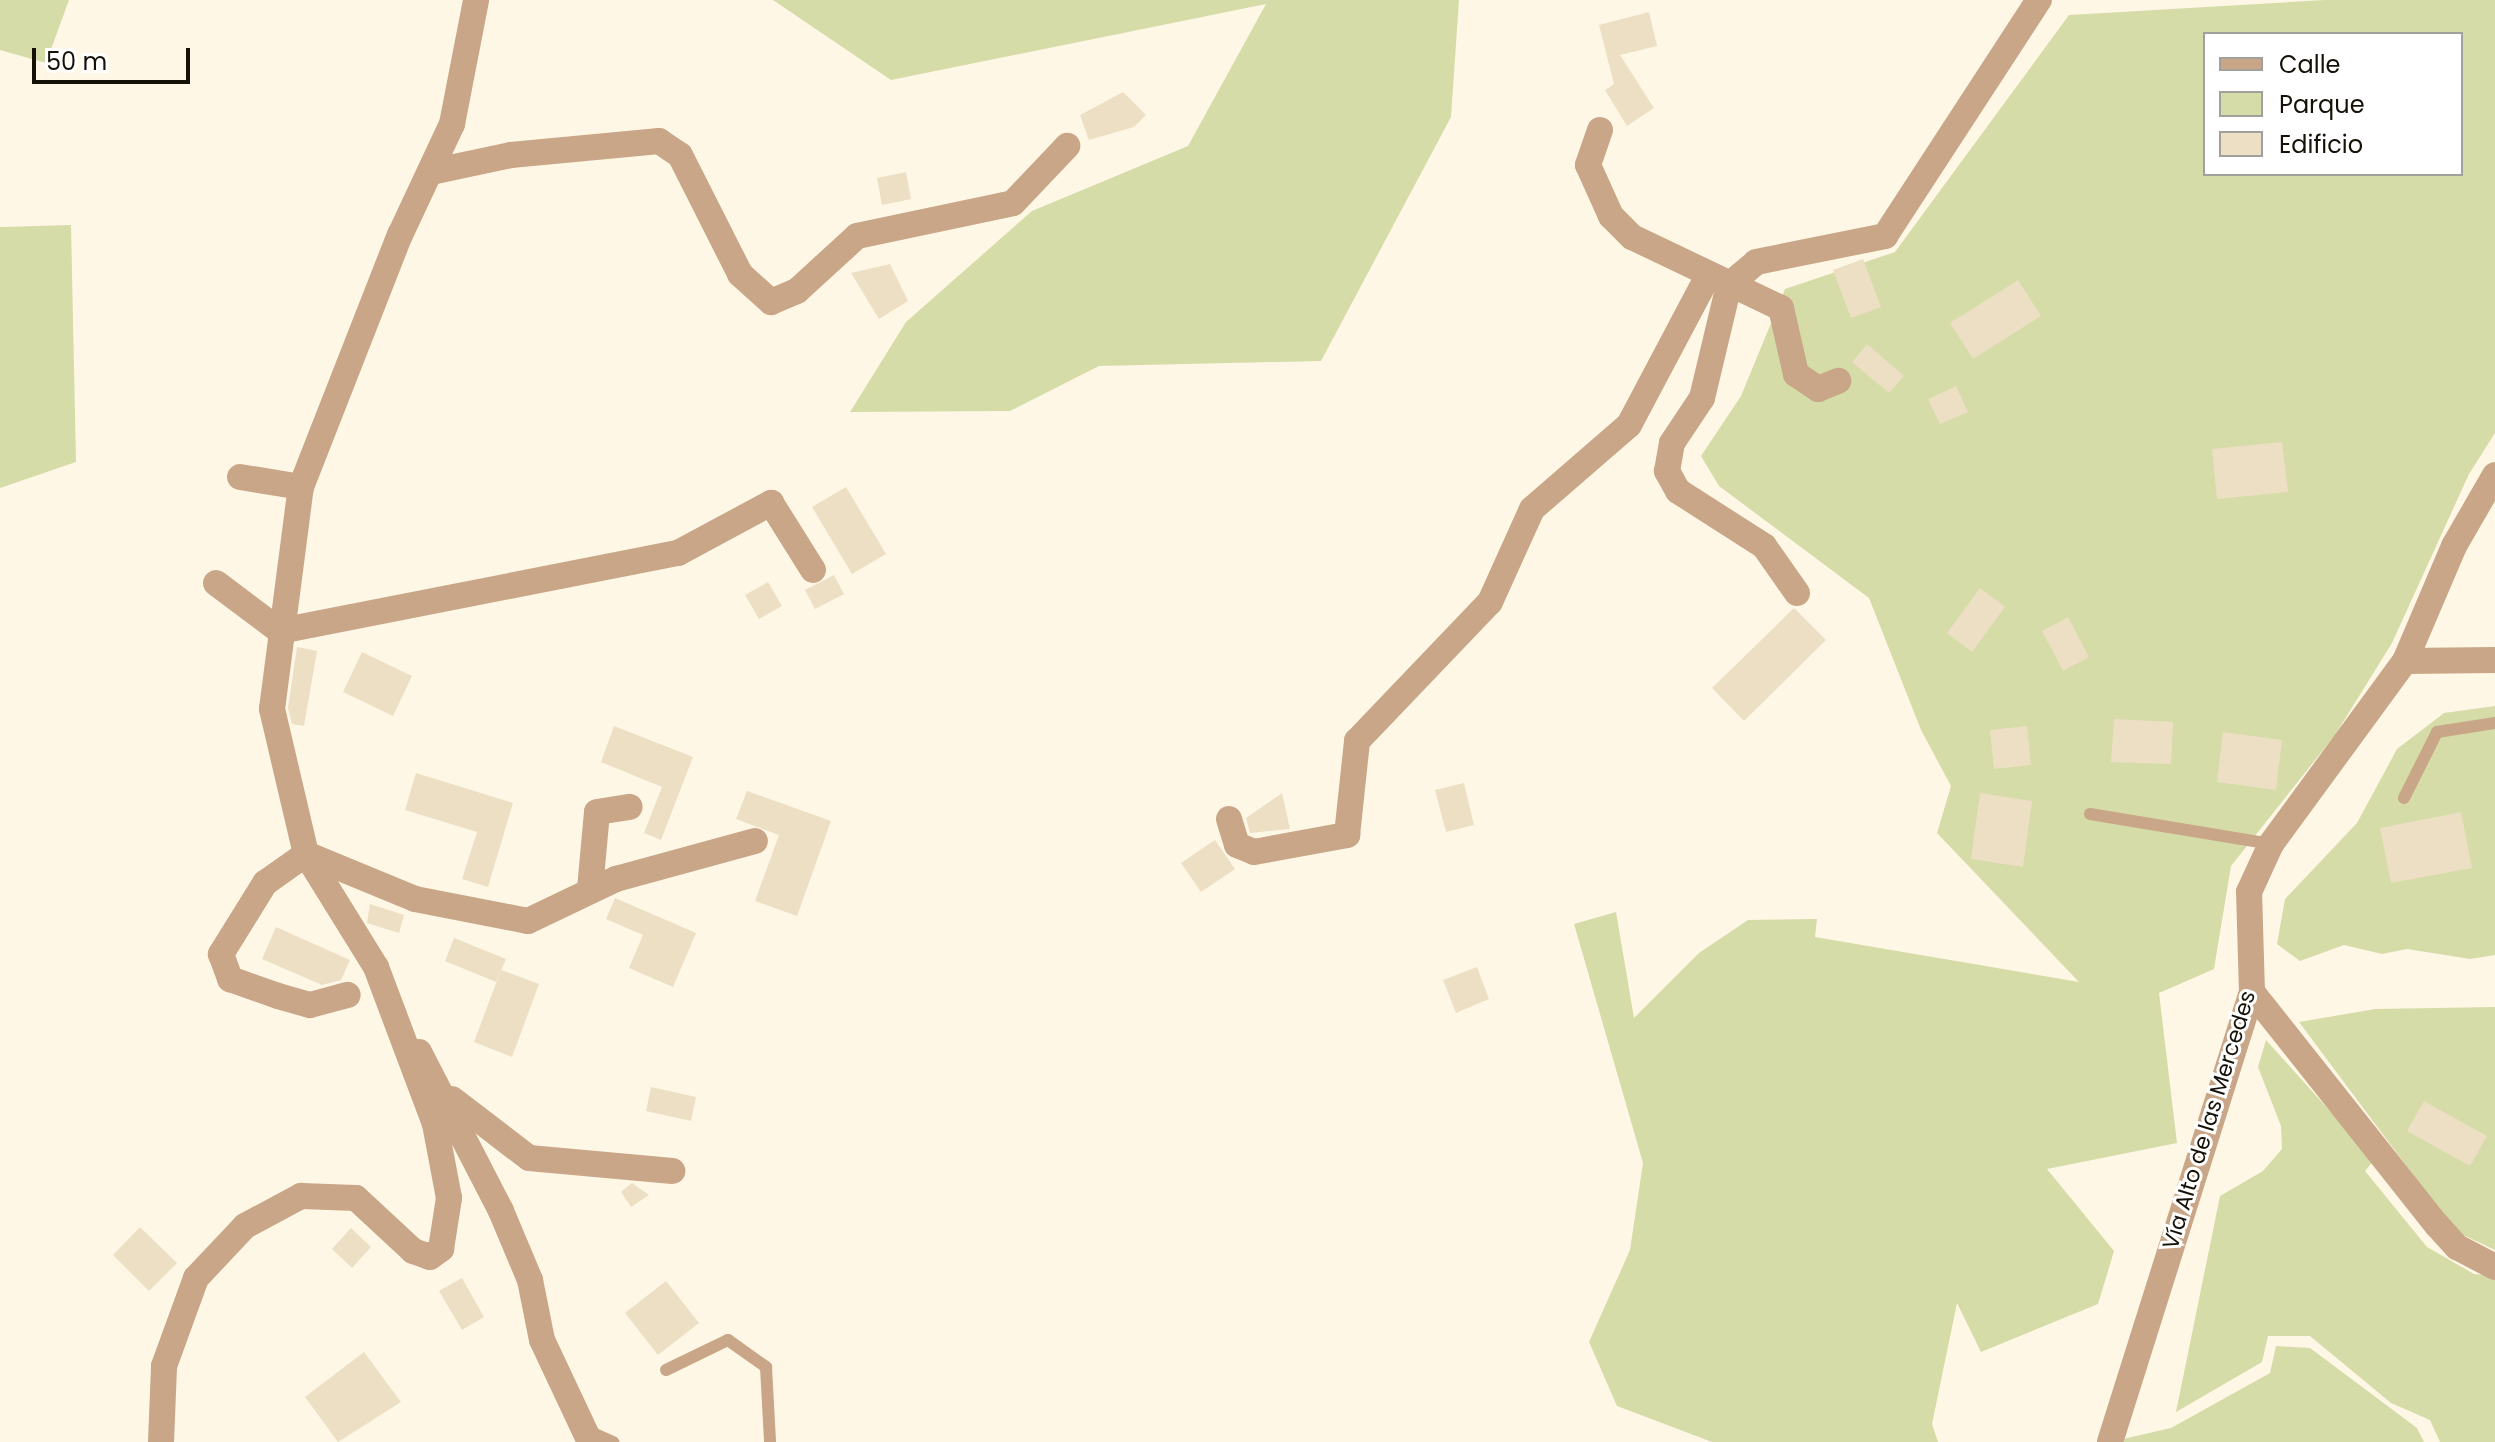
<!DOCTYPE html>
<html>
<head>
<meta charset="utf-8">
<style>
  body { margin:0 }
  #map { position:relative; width:2495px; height:1442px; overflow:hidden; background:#fff7e6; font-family:Poppins,sans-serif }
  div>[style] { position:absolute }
  .green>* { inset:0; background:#d5dca8 }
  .building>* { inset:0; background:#ecdfc3 }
  .lane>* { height:12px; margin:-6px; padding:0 6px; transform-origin:6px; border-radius:6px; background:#c8a687 }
  .street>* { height:26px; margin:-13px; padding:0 13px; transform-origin:13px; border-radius:13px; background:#c8a687 }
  span { translate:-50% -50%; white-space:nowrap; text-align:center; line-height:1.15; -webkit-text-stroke:6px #fff; paint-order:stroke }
  .street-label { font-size:22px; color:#151107 }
  .legend { position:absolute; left:2203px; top:32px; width:260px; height:144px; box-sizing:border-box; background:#fff; border:2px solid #a1a09c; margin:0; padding:10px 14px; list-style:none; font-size:24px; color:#151107 }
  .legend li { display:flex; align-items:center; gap:16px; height:40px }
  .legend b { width:40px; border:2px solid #a1a09c }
  .scale { position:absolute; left:32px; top:48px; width:158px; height:36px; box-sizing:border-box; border:4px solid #151107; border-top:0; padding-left:10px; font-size:24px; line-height:28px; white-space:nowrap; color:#151107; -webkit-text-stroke:6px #fff; paint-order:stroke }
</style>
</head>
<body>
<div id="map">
  <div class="green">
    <i style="clip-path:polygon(0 0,69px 0,46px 63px,0 50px)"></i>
    <i style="clip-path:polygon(773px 0,1459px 0,1451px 117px,1321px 361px,1099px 366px,1010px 411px,850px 412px,906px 322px,1032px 211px,1188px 146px,1266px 4px,891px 80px)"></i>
    <i style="clip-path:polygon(evenodd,2325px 0,2495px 0,2495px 433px,2469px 474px,2392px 643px,2335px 735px,2231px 866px,2214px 969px,2159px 993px,2177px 1143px,2047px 1169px,2114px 1251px,2098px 1304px,1981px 1352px,1957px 1303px,1932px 1424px,1938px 1442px,1712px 1442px,1617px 1406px,1589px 1342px,1630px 1250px,1643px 1163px,1574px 924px,1616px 912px,1634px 1018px,1699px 953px,1748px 920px,1817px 919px,1815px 937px,2079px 982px,1937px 833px,1951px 786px,1921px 730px,1869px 598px,1719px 486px,1701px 456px,1741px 396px,1785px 289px,1895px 252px,2069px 15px,2325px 0,2205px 34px,2461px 34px,2461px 174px,2205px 174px,2205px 34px)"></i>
    <i style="clip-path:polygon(71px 225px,76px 462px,0 488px,0 227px)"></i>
    <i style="clip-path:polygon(2495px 706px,2495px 955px,2470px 959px,2407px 949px,2382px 954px,2344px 945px,2300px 961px,2277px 944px,2285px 899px,2357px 823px,2397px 749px,2444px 713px)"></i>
    <i style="clip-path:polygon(2495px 1007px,2495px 1250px,2455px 1231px,2299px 1022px,2375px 1009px)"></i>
    <i style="clip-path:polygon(2266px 1040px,2374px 1160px,2365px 1171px,2427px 1247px,2474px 1274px,2495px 1276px,2495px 1442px,2440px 1442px,2430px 1420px,2391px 1403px,2310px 1336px,2268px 1336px,2262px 1362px,2176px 1412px,2220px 1196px,2263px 1171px,2282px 1149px,2281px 1126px,2258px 1067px)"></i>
    <i style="clip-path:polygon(2276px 1346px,2310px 1348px,2417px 1428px,2424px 1442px,2110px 1442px,2171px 1428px,2270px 1373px)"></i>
  </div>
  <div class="building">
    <i style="clip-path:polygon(1649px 12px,1657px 46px,1620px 55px,1654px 108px,1627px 126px,1605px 90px,1614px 84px,1599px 25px)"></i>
    <i style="clip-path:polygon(1123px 92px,1146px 115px,1134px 127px,1089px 140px,1080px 115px)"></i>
    <i style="clip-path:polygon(906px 172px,911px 199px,882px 205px,877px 178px)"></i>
    <i style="clip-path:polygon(1863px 259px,1881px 307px,1851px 318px,1833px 270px)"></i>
    <i style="clip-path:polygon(890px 264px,908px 301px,879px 319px,851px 273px)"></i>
    <i style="clip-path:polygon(2018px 280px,2041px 316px,1973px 359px,1950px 323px)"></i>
    <i style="clip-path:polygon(1867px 344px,1904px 376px,1889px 393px,1852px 362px)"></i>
    <i style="clip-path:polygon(1956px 386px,1968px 412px,1940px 424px,1928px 399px)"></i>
    <i style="clip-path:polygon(2282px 442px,2288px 492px,2217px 499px,2212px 449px)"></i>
    <i style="clip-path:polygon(846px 487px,886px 554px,852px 574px,812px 507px)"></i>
    <i style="clip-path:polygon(834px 575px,844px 594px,815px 609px,805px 590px)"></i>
    <i style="clip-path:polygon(768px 582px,782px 606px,759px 619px,745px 595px)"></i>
    <i style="clip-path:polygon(1980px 588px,2005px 607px,1972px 652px,1947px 633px)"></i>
    <i style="clip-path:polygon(1794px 608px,1826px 640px,1744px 721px,1712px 688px)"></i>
    <i style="clip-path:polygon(2068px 617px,2089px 657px,2063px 671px,2042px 631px)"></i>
    <i style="clip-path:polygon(297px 647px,317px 651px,304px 726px,292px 724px,288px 708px)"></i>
    <i style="clip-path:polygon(362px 652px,412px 676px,393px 716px,343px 692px)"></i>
    <i style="clip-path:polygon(2114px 719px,2173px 722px,2171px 764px,2111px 762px)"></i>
    <i style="clip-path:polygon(614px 726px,693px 757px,661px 840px,644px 833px,662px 787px,601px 762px)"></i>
    <i style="clip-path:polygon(2027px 726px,2031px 765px,1994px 769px,1990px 730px)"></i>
    <i style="clip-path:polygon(2223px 732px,2282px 740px,2276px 790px,2217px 782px)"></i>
    <i style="clip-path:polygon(416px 773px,513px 803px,488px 887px,462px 879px,477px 832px,405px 810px)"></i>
    <i style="clip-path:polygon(1464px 783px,1474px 825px,1446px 832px,1435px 790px)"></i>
    <i style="clip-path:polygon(747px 791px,831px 821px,797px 916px,755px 901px,779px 835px,736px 819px)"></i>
    <i style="clip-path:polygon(1282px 793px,1290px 829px,1250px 833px,1246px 818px)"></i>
    <i style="clip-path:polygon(1980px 793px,2032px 801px,2023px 867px,1971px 859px)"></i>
    <i style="clip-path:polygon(2461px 812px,2472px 868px,2391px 883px,2380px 828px)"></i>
    <i style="clip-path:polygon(1215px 840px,1235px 869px,1201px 892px,1181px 863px)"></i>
    <i style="clip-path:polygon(615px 898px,696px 933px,673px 987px,629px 968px,643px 935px,606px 919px)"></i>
    <i style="clip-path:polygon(370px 904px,404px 915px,399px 933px,367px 923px)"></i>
    <i style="clip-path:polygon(276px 927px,350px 960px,341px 980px,322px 985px,262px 959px)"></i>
    <i style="clip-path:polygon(454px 938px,506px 959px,496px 982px,445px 961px)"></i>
    <i style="clip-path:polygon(1477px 967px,1489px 999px,1456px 1013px,1443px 980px)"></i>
    <i style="clip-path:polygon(501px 970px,539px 984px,512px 1057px,474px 1042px)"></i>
    <i style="clip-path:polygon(651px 1087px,696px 1097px,691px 1121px,646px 1111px)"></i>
    <i style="clip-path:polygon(2424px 1101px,2487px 1136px,2470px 1166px,2407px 1131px)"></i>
    <i style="clip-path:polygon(632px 1183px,649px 1195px,631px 1207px,621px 1192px)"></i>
    <i style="clip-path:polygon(140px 1227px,177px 1263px,149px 1291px,113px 1255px)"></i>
    <i style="clip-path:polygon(351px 1228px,371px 1247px,352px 1268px,332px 1249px)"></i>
    <i style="clip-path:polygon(462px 1278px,484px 1317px,462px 1330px,439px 1291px)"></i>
    <i style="clip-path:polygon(666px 1281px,699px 1323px,658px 1355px,625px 1313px)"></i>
    <i style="clip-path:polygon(364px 1352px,401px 1402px,338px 1442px,305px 1397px)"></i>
  </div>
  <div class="lane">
    <i style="left:2404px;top:798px;width:74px;rotate:-63.4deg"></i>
    <i style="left:2437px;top:732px;width:59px;rotate:-8.8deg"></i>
    <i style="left:2090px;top:814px;width:183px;rotate:9.4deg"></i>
    <i style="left:666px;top:1370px;width:69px;rotate:-25.8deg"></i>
    <i style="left:728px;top:1340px;width:47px;rotate:35.4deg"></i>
    <i style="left:766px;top:1367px;width:75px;rotate:86.9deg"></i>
    <i style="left:586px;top:1430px;width:30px;rotate:24deg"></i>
  </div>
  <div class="street">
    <i style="left:1600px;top:130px;width:37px;rotate:109deg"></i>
    <i style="left:1588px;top:165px;width:56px;rotate:65.7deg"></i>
    <i style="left:1611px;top:216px;width:30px;rotate:45deg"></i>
    <i style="left:1632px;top:237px;width:165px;rotate:25.5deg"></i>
    <i style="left:1781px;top:308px;width:68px;rotate:77.2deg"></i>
    <i style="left:1796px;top:374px;width:27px;rotate:34deg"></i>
    <i style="left:1818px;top:389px;width:22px;rotate:-22deg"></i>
    <i style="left:431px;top:172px;width:82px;rotate:-12deg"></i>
    <i style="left:511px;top:155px;width:149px;rotate:-5.4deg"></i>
    <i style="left:659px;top:141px;width:25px;rotate:34deg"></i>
    <i style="left:680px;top:155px;width:133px;rotate:63.2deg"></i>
    <i style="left:740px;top:274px;width:42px;rotate:42.1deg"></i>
    <i style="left:771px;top:302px;width:28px;rotate:-23deg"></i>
    <i style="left:797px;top:291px;width:81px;rotate:-42.5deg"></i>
    <i style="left:857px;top:236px;width:159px;rotate:-11.9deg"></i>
    <i style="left:1013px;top:203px;width:79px;rotate:-46.5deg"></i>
    <i style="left:240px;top:477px;width:62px;rotate:9.3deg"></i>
    <i style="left:216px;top:583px;width:80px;rotate:36.9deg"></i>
    <i style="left:280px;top:631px;width:406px;rotate:-11.1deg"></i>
    <i style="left:678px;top:553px;width:106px;rotate:-28.3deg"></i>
    <i style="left:771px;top:503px;width:79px;rotate:57.9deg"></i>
    <i style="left:1797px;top:593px;width:57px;rotate:-125.1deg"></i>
    <i style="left:1764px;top:546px;width:102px;rotate:-147.4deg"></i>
    <i style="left:1678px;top:491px;width:23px;rotate:-119deg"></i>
    <i style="left:1667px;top:471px;width:28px;rotate:-80deg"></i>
    <i style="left:1672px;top:443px;width:54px;rotate:-56.3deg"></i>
    <i style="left:1702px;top:398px;width:116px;rotate:-76.6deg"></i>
    <i style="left:1729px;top:285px;width:35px;rotate:-40deg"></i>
    <i style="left:1756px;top:262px;width:132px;rotate:-11.4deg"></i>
    <i style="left:1885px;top:236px;width:282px;rotate:-56.9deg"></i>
    <i style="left:2405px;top:661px;width:90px;rotate:-0.6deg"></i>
    <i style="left:1229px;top:819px;width:27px;rotate:73deg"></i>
    <i style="left:1237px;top:845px;width:18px;rotate:22deg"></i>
    <i style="left:1254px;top:852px;width:95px;rotate:-10.4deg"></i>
    <i style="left:1347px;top:835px;width:95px;rotate:-83.9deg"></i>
    <i style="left:1357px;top:741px;width:192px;rotate:-46.3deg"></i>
    <i style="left:1490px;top:602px;width:102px;rotate:-65.7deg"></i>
    <i style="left:1532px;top:509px;width:128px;rotate:-40.9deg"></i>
    <i style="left:1629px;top:425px;width:169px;rotate:-62.1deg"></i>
    <i style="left:306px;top:854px;width:118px;rotate:22.4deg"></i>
    <i style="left:415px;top:899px;width:115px;rotate:11deg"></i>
    <i style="left:528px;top:921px;width:98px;rotate:-25.5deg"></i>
    <i style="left:616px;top:879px;width:144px;rotate:-15.3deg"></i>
    <i style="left:306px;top:854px;width:50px;rotate:144.7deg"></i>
    <i style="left:265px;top:883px;width:84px;rotate:121.8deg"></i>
    <i style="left:221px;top:954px;width:27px;rotate:70deg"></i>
    <i style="left:230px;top:979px;width:51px;rotate:19.5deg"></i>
    <i style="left:278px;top:996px;width:33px;rotate:16deg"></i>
    <i style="left:310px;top:1005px;width:39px;rotate:-15deg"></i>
    <i style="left:590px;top:889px;width:77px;rotate:-84.8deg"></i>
    <i style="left:597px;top:812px;width:33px;rotate:-9deg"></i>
    <i style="left:2252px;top:992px;width:298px;rotate:51.6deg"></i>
    <i style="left:2437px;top:1225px;width:30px;rotate:48deg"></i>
    <i style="left:2457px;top:1247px;width:43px;rotate:27.8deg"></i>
    <i style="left:419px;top:1052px;width:179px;rotate:62.7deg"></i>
    <i style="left:501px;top:1211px;width:75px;rotate:67.2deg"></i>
    <i style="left:530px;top:1280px;width:61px;rotate:78.7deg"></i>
    <i style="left:542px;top:1340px;width:113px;rotate:64.8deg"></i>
    <i style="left:452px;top:1099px;width:97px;rotate:37.5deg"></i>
    <i style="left:529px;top:1158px;width:144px;rotate:5.2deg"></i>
    <i style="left:161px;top:1442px;width:76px;rotate:-87.7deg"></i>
    <i style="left:164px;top:1366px;width:94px;rotate:-70deg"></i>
    <i style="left:196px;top:1278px;width:71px;rotate:-46.7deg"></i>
    <i style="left:245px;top:1226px;width:64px;rotate:-28.2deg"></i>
    <i style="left:301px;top:1196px;width:55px;rotate:2.1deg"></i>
    <i style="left:356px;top:1198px;width:78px;rotate:42.9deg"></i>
    <i style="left:413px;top:1251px;width:18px;rotate:19deg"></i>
    <i style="left:430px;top:1257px;width:14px;rotate:-36deg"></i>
    <i style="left:441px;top:1249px;width:52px;rotate:-81.1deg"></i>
    <i style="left:449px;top:1198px;width:75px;rotate:-100.7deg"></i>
    <i style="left:435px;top:1124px;width:168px;rotate:-110.6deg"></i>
    <i style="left:376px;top:967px;width:133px;rotate:-121.8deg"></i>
    <i style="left:306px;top:854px;width:149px;rotate:-103.2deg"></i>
    <i style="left:272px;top:709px;width:224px;rotate:-82.6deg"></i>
    <i style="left:301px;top:487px;width:271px;rotate:-68.6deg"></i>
    <i style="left:400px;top:235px;width:123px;rotate:-64.9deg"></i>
    <i style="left:452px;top:124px;width:126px;rotate:-79deg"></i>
    <i style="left:2110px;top:1442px;width:472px;rotate:-72.5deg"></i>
    <i style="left:2252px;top:992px;width:100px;rotate:-91.7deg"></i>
    <i style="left:2249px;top:892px;width:53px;rotate:-65.4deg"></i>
    <i style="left:2271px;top:844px;width:227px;rotate:-53.8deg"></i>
    <i style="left:2405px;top:661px;width:125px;rotate:-66.9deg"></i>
    <i style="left:2454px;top:546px;width:82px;rotate:-60deg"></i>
  </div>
  <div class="street-label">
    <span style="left:2209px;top:1120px;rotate:-73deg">Vía Alto de las Mercedes</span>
  </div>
  <ul class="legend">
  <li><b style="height:10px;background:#c8a687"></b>Calle</li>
  <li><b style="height:22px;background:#d5dca8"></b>Parque</li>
  <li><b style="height:22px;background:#ecdfc3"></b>Edificio</li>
  </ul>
  <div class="scale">50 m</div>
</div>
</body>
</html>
